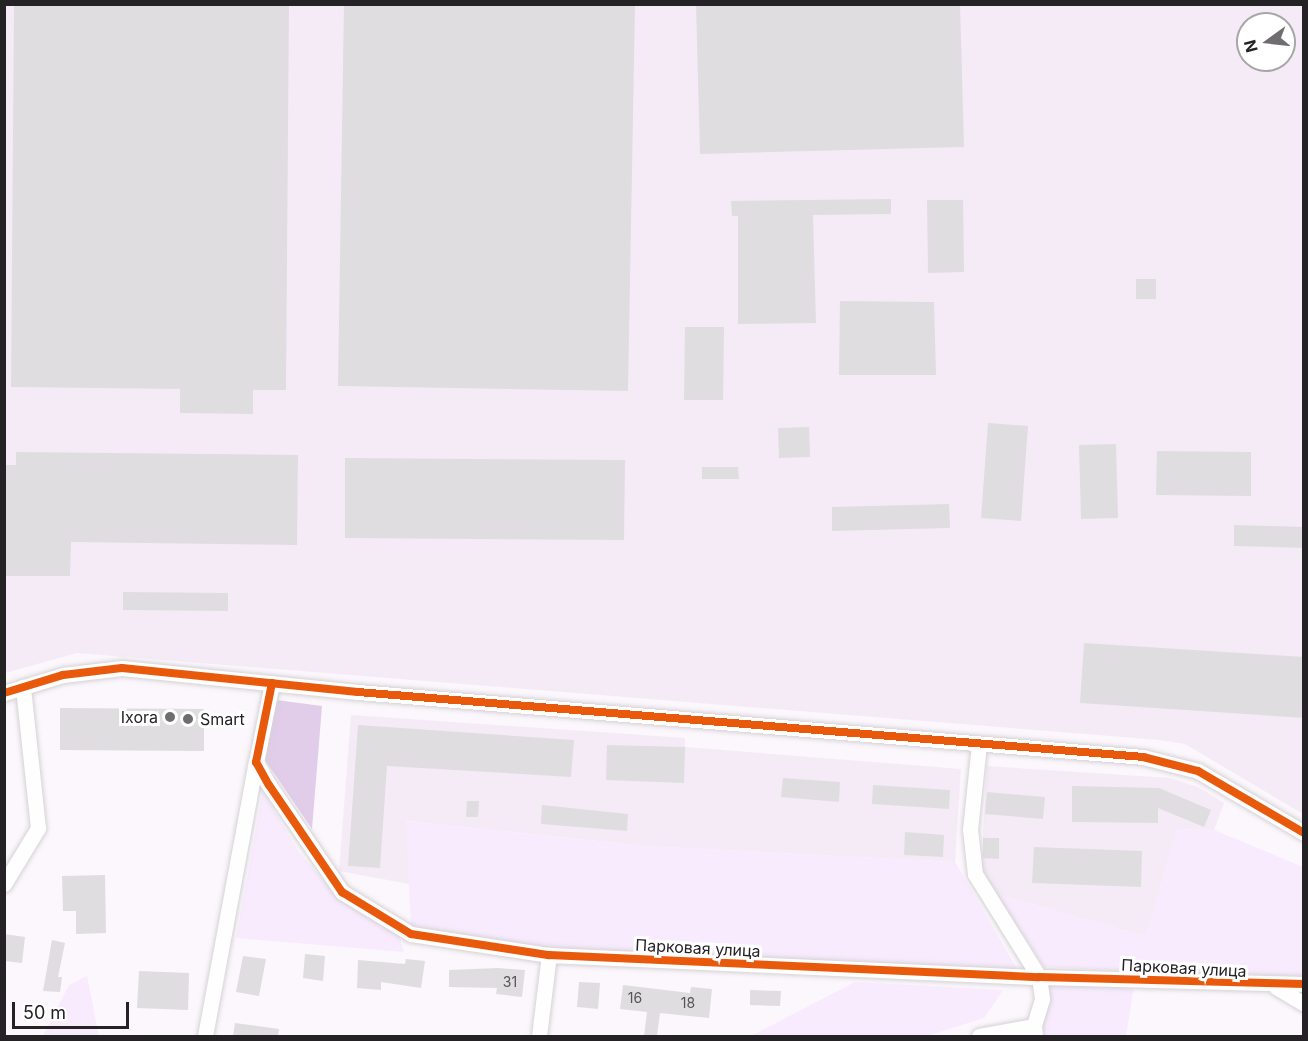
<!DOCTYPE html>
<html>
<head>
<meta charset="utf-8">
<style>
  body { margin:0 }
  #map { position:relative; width:1308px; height:1041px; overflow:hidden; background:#fbf7fc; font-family:Inter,sans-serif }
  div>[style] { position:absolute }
  .built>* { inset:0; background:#f4ebf7 }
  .green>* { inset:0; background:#f7ebfd }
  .forest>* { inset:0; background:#e1ccea }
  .building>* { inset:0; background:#e0dde1 }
  .roads { filter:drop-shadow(0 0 2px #d5d2d5) drop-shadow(0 0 2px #d5d2d5) }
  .minor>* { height:15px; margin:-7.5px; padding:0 7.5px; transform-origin:7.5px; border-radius:7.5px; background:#fefeff }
  .cycleway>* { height:8px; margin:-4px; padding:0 4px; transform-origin:4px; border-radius:4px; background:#e8590c }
  .dots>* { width:16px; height:16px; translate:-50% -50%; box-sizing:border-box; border:3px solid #fff; border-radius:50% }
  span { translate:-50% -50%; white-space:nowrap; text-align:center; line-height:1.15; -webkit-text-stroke:6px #fff; paint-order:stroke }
  .number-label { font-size:14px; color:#575458 }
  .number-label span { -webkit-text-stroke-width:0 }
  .poi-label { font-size:16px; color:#252226 }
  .right { translate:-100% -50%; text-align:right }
  .left { translate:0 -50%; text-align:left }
  .street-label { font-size:16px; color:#252226 }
  .frame { position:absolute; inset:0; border:6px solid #252226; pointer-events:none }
  .north { position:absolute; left:1236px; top:12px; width:60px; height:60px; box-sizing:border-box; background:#fff; border:2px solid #a8a7a8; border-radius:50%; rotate:255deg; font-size:16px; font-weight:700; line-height:24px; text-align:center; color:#252226 }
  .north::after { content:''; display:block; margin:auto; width:21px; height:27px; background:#706d71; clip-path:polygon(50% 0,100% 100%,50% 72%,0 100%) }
  .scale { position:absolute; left:12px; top:1002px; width:117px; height:27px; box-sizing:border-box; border:3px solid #252226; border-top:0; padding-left:8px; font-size:18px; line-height:21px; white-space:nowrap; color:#252226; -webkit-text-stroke:4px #fff; paint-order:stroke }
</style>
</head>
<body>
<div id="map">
  <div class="built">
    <i style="clip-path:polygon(evenodd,5px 5px,1303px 5px,1303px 814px,1185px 744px,1160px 740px,77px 653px,5px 673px,5px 5px,1248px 24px,1284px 24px,1284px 60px,1248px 60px,1248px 24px)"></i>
    <i style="clip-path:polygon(351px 715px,685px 738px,685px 747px,961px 769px,955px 862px,646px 846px,407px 821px,409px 884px,339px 871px)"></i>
    <i style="clip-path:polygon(987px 766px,1170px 778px,1198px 787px,1224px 803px,1214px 830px,1177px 829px,1146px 936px,996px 894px,981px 867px)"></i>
  </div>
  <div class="green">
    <i style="clip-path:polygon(263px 791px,298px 851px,339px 899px,399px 936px,404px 952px,236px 938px)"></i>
    <i style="clip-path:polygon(406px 821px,646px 846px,955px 862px,1017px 969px,548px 948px,411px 927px)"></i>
    <i style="clip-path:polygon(1177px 829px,1214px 830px,1303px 867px,1303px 988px,1147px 982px,1145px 972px,1044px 967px,996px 894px,1146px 936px)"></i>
    <i style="clip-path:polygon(87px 976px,99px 1036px,43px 1036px,69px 985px)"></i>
    <i style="clip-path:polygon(855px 982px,1003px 990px,984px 1018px,927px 1036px,751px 1036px)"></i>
    <i style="clip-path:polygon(1050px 985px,1134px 985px,1126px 1036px,1039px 1036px)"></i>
  </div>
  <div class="forest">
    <i style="clip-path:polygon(276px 700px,322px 706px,312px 829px,265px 760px)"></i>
  </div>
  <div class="building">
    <i style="clip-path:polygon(14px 4px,289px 4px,286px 390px,253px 390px,253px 414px,180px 413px,180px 389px,11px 387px)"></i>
    <i style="clip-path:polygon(344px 4px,635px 4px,628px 391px,338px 386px)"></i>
    <i style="clip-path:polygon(696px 4px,960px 4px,964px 147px,700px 154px)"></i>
    <i style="clip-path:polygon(891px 199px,891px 214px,813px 215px,816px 323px,738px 324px,738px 216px,732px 216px,731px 201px)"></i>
    <i style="clip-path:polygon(927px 200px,963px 200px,964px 272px,928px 273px)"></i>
    <i style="clip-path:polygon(1136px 279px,1156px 279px,1156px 299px,1136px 299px)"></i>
    <i style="clip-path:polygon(840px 301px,934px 302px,936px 375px,839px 375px)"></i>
    <i style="clip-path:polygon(685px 327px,724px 327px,723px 400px,684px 400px)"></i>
    <i style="clip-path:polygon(988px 423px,1028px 426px,1021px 521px,981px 518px)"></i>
    <i style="clip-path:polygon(809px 427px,810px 457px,779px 458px,778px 428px)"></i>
    <i style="clip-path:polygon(1116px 444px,1118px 518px,1081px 519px,1079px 445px)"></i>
    <i style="clip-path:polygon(1157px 451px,1251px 452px,1251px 496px,1156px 495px)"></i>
    <i style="clip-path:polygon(16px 452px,298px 455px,297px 545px,71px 542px,70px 576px,4px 576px,4px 465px,16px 465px)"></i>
    <i style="clip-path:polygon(345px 458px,625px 460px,624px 540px,345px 538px)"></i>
    <i style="clip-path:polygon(702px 467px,738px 467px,739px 479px,702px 479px)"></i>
    <i style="clip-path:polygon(949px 504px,950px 528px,832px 531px,832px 507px)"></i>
    <i style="clip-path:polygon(1234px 525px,1304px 527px,1304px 548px,1234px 546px)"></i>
    <i style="clip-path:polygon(123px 592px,228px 593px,228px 611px,123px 610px)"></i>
    <i style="clip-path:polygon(1084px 643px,1304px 657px,1304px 718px,1080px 703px)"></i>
    <i style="clip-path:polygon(60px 708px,204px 709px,204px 751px,60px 750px)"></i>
    <i style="clip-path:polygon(358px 725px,574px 740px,571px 777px,387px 766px,380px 868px,348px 866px)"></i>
    <i style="clip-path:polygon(607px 745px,685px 747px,684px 783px,606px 780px)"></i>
    <i style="clip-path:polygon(783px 778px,840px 782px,839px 802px,781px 797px)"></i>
    <i style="clip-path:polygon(873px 785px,950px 790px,949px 809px,872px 804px)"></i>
    <i style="clip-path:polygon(1072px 786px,1159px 788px,1211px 810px,1204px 827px,1158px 808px,1158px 823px,1072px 822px)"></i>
    <i style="clip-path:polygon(987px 792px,1045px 797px,1043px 819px,985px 814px)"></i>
    <i style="clip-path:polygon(467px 801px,479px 801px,478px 817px,466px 817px)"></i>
    <i style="clip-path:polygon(542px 805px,628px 814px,627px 831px,541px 824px)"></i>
    <i style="clip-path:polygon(905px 832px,944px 835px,943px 857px,904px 855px)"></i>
    <i style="clip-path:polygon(983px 838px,999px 838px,999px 859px,983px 858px)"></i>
    <i style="clip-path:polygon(1034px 847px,1142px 851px,1141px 887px,1032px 883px)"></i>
    <i style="clip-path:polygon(105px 875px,106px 933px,76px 934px,76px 911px,63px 911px,62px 876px)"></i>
    <i style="clip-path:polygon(4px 934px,25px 937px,22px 963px,4px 961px)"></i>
    <i style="clip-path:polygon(52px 940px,65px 943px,58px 977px,62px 977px,60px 992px,43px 991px)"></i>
    <i style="clip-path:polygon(305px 954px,325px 956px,323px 981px,303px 978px)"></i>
    <i style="clip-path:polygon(243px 956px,266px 959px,259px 996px,236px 992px)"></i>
    <i style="clip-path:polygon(406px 959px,425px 961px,421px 988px,381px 982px,381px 990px,357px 988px,358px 960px,405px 964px)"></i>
    <i style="clip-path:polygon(498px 968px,525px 970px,522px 997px,496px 994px,497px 988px,449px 987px,449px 970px)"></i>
    <i style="clip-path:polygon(139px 971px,189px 973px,188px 1010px,137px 1008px)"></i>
    <i style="clip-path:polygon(579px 982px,600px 983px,598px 1009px,577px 1007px)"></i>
    <i style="clip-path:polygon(623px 985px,690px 993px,691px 987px,712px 989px,709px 1018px,660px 1013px,657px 1036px,644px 1036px,647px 1012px,620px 1009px)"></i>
    <i style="clip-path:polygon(750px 990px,781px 991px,780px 1006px,750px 1005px)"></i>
    <i style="clip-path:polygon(235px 1023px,279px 1029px,278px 1036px,233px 1036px)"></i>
  </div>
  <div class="roads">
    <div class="minor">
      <i style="left:272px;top:683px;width:81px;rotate:101.4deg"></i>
      <i style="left:256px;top:762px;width:26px;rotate:61deg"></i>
      <i style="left:269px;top:785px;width:130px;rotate:55.7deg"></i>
      <i style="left:342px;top:892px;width:81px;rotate:31.3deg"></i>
      <i style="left:411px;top:934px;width:140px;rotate:8.7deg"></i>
      <i style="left:549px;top:955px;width:490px;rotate:2.6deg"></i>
      <i style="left:1039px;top:977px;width:265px;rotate:1.5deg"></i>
      <i style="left:4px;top:693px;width:62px;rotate:-17deg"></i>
      <i style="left:63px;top:675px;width:59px;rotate:-6.8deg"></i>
      <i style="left:122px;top:668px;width:237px;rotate:5.8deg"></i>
      <i style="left:358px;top:692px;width:788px;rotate:4.73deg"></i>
      <i style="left:1143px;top:757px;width:57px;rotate:14.3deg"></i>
      <i style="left:1198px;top:771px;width:123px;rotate:30.3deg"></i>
      <i style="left:979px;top:744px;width:85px;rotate:96deg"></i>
      <i style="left:970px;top:829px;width:45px;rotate:83.7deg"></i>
      <i style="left:975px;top:874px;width:121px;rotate:58.1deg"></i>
      <i style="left:1039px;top:977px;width:22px;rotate:82deg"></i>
      <i style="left:1042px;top:999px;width:39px;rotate:107deg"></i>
      <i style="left:4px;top:884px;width:66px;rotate:-58.7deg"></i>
      <i style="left:38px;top:828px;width:142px;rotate:-96.1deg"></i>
      <i style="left:1276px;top:987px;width:33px;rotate:31deg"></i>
      <i style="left:205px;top:1036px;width:279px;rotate:-79.5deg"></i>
      <i style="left:539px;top:1036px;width:82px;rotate:-83deg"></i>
      <i style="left:979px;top:1036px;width:56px;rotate:-10.3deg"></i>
      <i style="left:1034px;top:1026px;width:8px;rotate:83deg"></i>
    </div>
  </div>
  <div class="cycleway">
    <i style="left:272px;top:683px;width:81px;rotate:101.4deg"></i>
    <i style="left:256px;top:762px;width:26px;rotate:61deg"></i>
    <i style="left:269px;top:785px;width:130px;rotate:55.7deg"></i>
    <i style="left:342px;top:892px;width:81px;rotate:31.3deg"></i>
    <i style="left:411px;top:934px;width:140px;rotate:8.7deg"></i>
    <i style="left:549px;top:955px;width:490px;rotate:2.6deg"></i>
    <i style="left:1039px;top:977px;width:265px;rotate:1.5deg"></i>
    <i style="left:4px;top:693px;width:62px;rotate:-17deg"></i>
    <i style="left:63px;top:675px;width:59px;rotate:-6.8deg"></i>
    <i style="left:122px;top:668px;width:237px;rotate:5.8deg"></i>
    <i style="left:358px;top:692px;width:788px;rotate:4.73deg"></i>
    <i style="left:1143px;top:757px;width:57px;rotate:14.3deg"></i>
    <i style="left:1198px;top:771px;width:123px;rotate:30.3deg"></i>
  </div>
  <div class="dots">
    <i style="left:170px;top:717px;background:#706d71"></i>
    <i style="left:188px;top:719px;background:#706d71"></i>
  </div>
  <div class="number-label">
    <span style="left:510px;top:982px">31</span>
    <span style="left:635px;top:998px">16</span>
    <span style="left:688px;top:1003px">18</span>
  </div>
  <div class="poi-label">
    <span class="right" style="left:158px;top:717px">Ixora</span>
    <span class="left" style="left:200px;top:719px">Smart</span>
  </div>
  <div class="street-label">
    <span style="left:698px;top:948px;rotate:3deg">Парковая улица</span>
    <span style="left:1184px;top:968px;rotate:3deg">Парковая улица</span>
  </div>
  <div class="frame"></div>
  <div class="north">N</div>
  <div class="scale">50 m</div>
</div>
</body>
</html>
